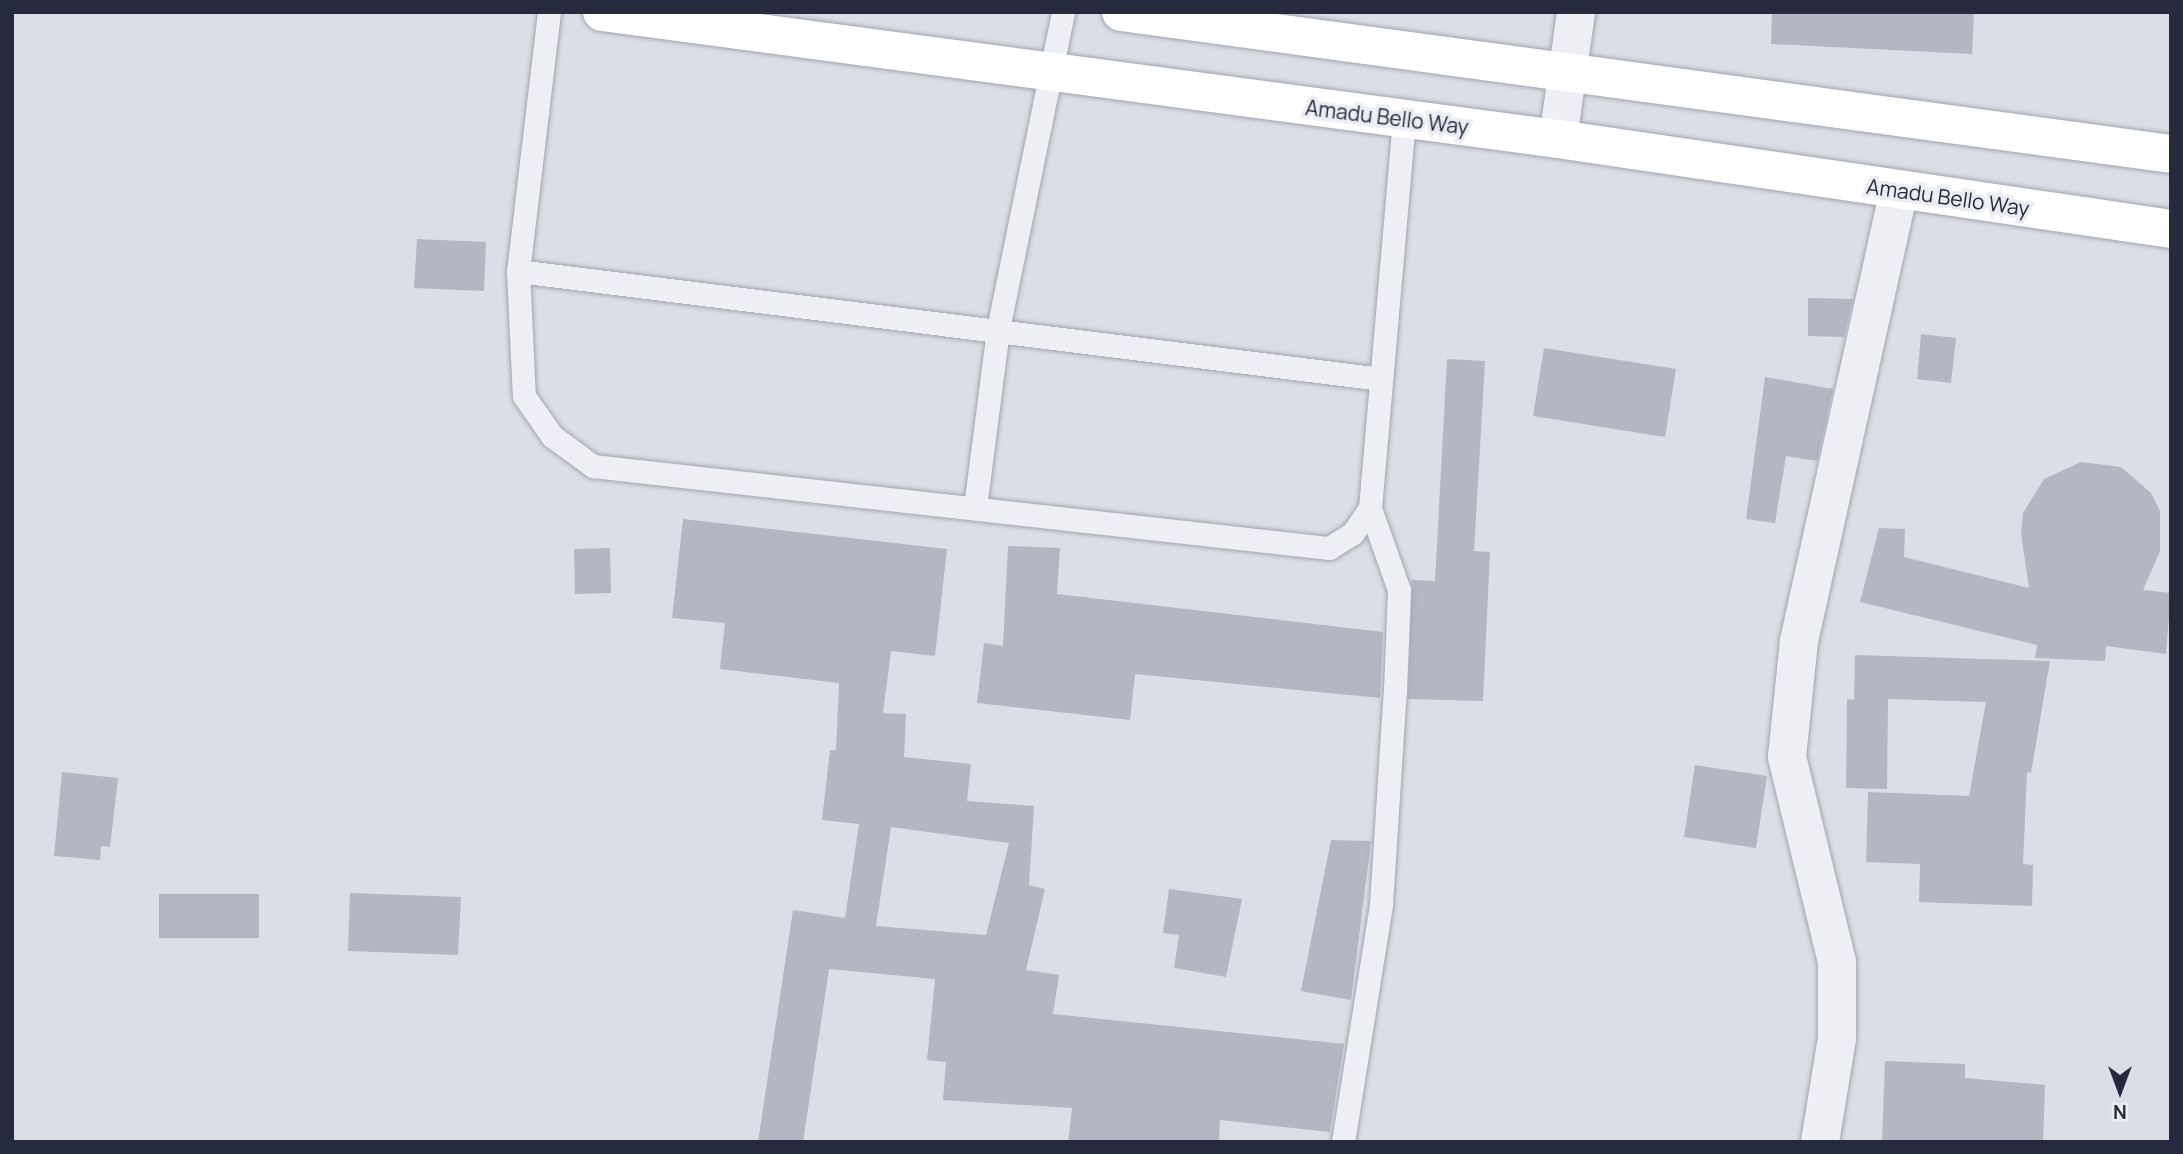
<!DOCTYPE html>
<html>
<head>
<meta charset="utf-8">
<style>
  body { margin:0 }
  #map { position:relative; width:2183px; height:1154px; overflow:hidden; background:#dbdee6; font-family:Manrope,sans-serif }
  div>[style] { position:absolute }
  .building>* { inset:0; background:#b2b7c3 }
  .roads { filter:drop-shadow(0 0 2px #a1a5b0) drop-shadow(0 0 2px #a1a5b0) }
  .service>* { height:23px; margin:-11.5px; padding:0 11.5px; transform-origin:11.5px; border-radius:11.5px; background:#eeeff4 }
  .minor>* { height:38px; margin:-19px; padding:0 19px; transform-origin:19px; border-radius:19px; background:#eeeff4 }
  .primary>* { height:38px; margin:-19px; padding:0 19px; transform-origin:19px; border-radius:19px; background:#fff }
  span { translate:-50% -50%; white-space:nowrap; text-align:center; line-height:1.15; -webkit-text-stroke:7px #eaedf4; paint-order:stroke }
  .street-label { font-size:21px; color:#252b3c }
  .frame { position:absolute; inset:0; border:14px solid #252b3c; pointer-events:none }
  .north { position:absolute; left:2085px; top:1056px; width:70px; height:70px; -webkit-text-stroke:5px #eaedf4; paint-order:stroke; rotate:180deg; font-size:19px; font-weight:700; line-height:28px; text-align:center; color:#252b3c }
  .north::after { content:''; display:block; margin:auto; width:24px; height:32px; background:#252b3c; clip-path:polygon(50% 0,100% 100%,50% 72%,0 100%) }
</style>
</head>
<body>
<div id="map">
  <div class="building">
    <i style="clip-path:polygon(1772px 12px,1974px 12px,1972px 54px,1771px 44px)"></i>
    <i style="clip-path:polygon(417px 239px,486px 242px,484px 291px,414px 288px)"></i>
    <i style="clip-path:polygon(1808px 298px,1853px 299px,1844px 337px,1808px 336px)"></i>
    <i style="clip-path:polygon(1921px 334px,1956px 338px,1951px 383px,1917px 379px)"></i>
    <i style="clip-path:polygon(1544px 348px,1676px 369px,1665px 437px,1533px 416px)"></i>
    <i style="clip-path:polygon(1447px 359px,1485px 361px,1474px 551px,1490px 552px,1483px 701px,1408px 699px,1412px 580px,1435px 581px)"></i>
    <i style="clip-path:polygon(1765px 377px,1833px 389px,1817px 461px,1786px 456px,1775px 523px,1746px 519px)"></i>
    <i style="clip-path:polygon(2081px 462px,2121px 467px,2151px 493px,2160px 511px,2160px 551px,2143px 590px,2171px 593px,2166px 654px,2106px 646px,2105px 661px,2035px 658px,2037px 645px,1860px 602px,1879px 528px,1905px 529px,1904px 557px,2029px 588px,2021px 533px,2023px 513px,2044px 479px)"></i>
    <i style="clip-path:polygon(evenodd,683px 519px,947px 549px,935px 656px,891px 651px,883px 713px,906px 714px,904px 757px,971px 764px,967px 801px,1034px 806px,1029px 885px,1045px 889px,1026px 970px,1059px 975px,1053px 1014px,1344px 1044px,1330px 1132px,1220px 1120px,1219px 1142px,1068px 1142px,1072px 1108px,943px 1100px,946px 1062px,927px 1060px,935px 979px,829px 969px,803px 1142px,758px 1142px,793px 910px,845px 918px,859px 824px,822px 820px,830px 750px,836px 750px,839px 683px,720px 669px,725px 623px,672px 618px,683px 519px,891px 827px,1009px 843px,986px 935px,876px 926px,891px 827px)"></i>
    <i style="clip-path:polygon(1008px 546px,1060px 548px,1057px 594px,1383px 632px,1380px 698px,1135px 674px,1130px 720px,977px 703px,984px 643px,1003px 646px)"></i>
    <i style="clip-path:polygon(610px 548px,611px 593px,575px 594px,574px 549px)"></i>
    <i style="clip-path:polygon(1855px 655px,2050px 661px,2031px 773px,2027px 772px,2023px 864px,2033px 865px,2032px 906px,1919px 902px,1920px 864px,1866px 862px,1868px 792px,1969px 796px,1986px 702px,1888px 699px,1887px 789px,1846px 788px,1847px 699px,1854px 700px)"></i>
    <i style="clip-path:polygon(1695px 765px,1767px 776px,1756px 848px,1684px 837px)"></i>
    <i style="clip-path:polygon(62px 772px,118px 778px,110px 847px,101px 846px,100px 860px,54px 856px)"></i>
    <i style="clip-path:polygon(1331px 840px,1371px 841px,1351px 1000px,1301px 991px)"></i>
    <i style="clip-path:polygon(1169px 889px,1242px 899px,1226px 977px,1174px 968px,1179px 935px,1163px 933px)"></i>
    <i style="clip-path:polygon(350px 893px,461px 897px,458px 955px,348px 951px)"></i>
    <i style="clip-path:polygon(159px 894px,259px 894px,259px 938px,159px 938px)"></i>
    <i style="clip-path:polygon(1885px 1061px,1965px 1064px,1965px 1078px,2045px 1085px,2043px 1142px,1882px 1142px)"></i>
  </div>
  <div class="roads">
    <div class="service">
      <i style="left:549px;top:12px;width:261px;rotate:96.8deg"></i>
      <i style="left:518px;top:271px;width:125px;rotate:87.3deg"></i>
      <i style="left:524px;top:396px;width:49px;rotate:55deg"></i>
      <i style="left:552px;top:436px;width:51px;rotate:36.2deg"></i>
      <i style="left:593px;top:466px;width:741px;rotate:6.36deg"></i>
      <i style="left:1329px;top:548px;width:28px;rotate:-32deg"></i>
      <i style="left:1353px;top:533px;width:30px;rotate:-56deg"></i>
      <i style="left:1370px;top:508px;width:390px;rotate:-85deg"></i>
      <i style="left:518px;top:271px;width:870px;rotate:7.13deg"></i>
      <i style="left:975px;top:507px;width:179px;rotate:-82.6deg"></i>
      <i style="left:998px;top:329px;width:324px;rotate:-78.4deg"></i>
      <i style="left:1343px;top:1142px;width:241px;rotate:-80.9deg"></i>
      <i style="left:1381px;top:904px;width:214px;rotate:-86.3deg"></i>
      <i style="left:1395px;top:690px;width:100px;rotate:-87.7deg"></i>
      <i style="left:1399px;top:590px;width:87px;rotate:-109.5deg"></i>
    </div>
    <div class="minor">
      <i style="left:1558px;top:139px;width:128px;rotate:-81.9deg"></i>
      <i style="left:1820px;top:1142px;width:105px;rotate:-80.7deg"></i>
      <i style="left:1837px;top:1038px;width:76px;rotate:-90deg"></i>
      <i style="left:1837px;top:962px;width:211px;rotate:-103.7deg"></i>
      <i style="left:1787px;top:757px;width:117px;rotate:-84.1deg"></i>
      <i style="left:1799px;top:641px;width:461px;rotate:-77.5deg"></i>
    </div>
    <div class="primary">
      <i style="left:602px;top:12px;width:964px;rotate:7.57deg"></i>
      <i style="left:1558px;top:139px;width:620px;rotate:8.35deg"></i>
      <i style="left:1121px;top:12px;width:1060px;rotate:7.7deg"></i>
    </div>
  </div>
  <div class="street-label">
    <span style="left:1387px;top:117px;rotate:7deg">Amadu Bello Way</span>
    <span style="left:1948px;top:197px;rotate:8deg">Amadu Bello Way</span>
  </div>
  <div class="frame"></div>
  <div class="north">N</div>
</div>
</body>
</html>
